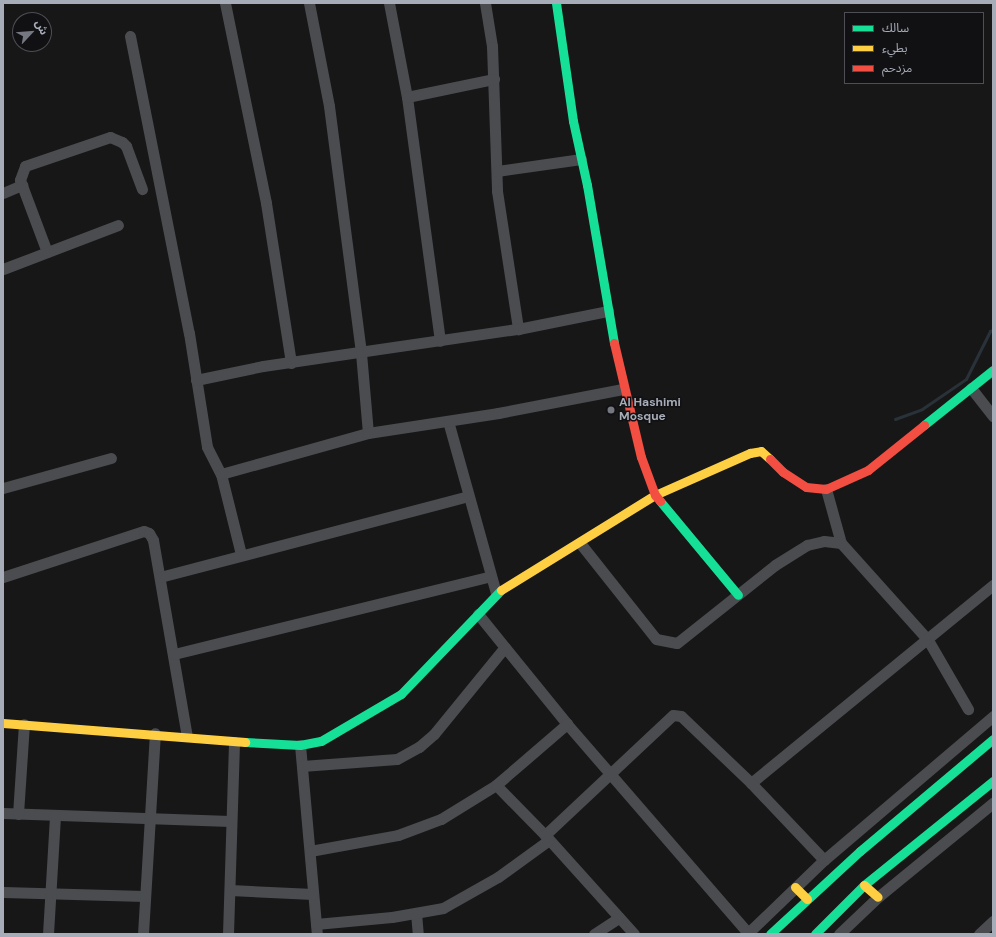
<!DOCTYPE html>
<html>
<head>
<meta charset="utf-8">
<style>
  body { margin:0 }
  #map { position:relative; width:996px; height:937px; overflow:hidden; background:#171717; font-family:"DM Sans","Noto Sans Arabic",sans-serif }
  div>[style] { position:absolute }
  .stream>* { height:3px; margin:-1.5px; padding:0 1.5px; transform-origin:1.5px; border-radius:1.5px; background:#293239 }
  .street>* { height:11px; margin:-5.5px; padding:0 5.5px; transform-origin:5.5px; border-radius:5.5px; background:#4a4c50 }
  .fast>* { height:9px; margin:-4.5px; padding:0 4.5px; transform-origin:4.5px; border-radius:4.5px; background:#16e098 }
  .slow>* { height:9px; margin:-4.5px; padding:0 4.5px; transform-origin:4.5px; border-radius:4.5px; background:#ffcf43 }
  .jam>* { height:9px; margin:-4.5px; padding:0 4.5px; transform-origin:4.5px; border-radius:4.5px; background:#f24e42 }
  .dots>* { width:11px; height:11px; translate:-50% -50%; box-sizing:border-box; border:2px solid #111113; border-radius:50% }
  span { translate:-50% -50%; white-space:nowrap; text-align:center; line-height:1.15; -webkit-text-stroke:3px #111113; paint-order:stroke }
  .poi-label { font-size:12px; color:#a7acb9; font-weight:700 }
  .left { translate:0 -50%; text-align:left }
  .frame { position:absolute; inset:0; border:4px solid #a7acb9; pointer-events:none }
  .legend { position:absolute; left:844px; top:12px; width:140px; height:72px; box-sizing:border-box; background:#111113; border:1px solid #4d4f55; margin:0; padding:5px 7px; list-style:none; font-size:12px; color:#a7acb9 }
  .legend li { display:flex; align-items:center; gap:8px; height:20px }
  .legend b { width:20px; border:1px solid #4d4f55 }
  .north { position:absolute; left:12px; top:12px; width:40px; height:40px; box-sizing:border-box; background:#111113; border:1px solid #4d4f55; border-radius:50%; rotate:64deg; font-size:11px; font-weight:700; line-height:16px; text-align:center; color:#a7acb9 }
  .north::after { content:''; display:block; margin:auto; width:14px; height:18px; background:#757880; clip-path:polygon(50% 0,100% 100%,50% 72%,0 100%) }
</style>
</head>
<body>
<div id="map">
  <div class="stream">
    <i style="left:895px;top:419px;width:29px;rotate:-20deg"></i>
    <i style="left:922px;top:409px;width:53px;rotate:-34.3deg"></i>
    <i style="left:966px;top:379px;width:54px;rotate:-63.4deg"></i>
    <i style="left:990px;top:331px;width:3px;rotate:-18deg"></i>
  </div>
  <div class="street">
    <i style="left:225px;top:3px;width:204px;rotate:78.4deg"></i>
    <i style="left:266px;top:203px;width:162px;rotate:81.1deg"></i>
    <i style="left:309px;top:3px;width:105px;rotate:79deg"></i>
    <i style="left:329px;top:106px;width:249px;rotate:82.6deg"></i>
    <i style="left:361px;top:353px;width:80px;rotate:85deg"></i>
    <i style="left:389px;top:3px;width:96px;rotate:79.2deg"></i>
    <i style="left:407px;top:97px;width:246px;rotate:82.3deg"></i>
    <i style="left:485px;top:3px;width:44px;rotate:80.8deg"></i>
    <i style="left:492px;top:46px;width:145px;rotate:88deg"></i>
    <i style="left:497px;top:191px;width:140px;rotate:81.3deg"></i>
    <i style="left:130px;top:36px;width:303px;rotate:78.8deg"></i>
    <i style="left:189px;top:333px;width:115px;rotate:81deg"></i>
    <i style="left:207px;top:447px;width:30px;rotate:63deg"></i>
    <i style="left:221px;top:474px;width:82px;rotate:76deg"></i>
    <i style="left:407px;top:97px;width:89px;rotate:-11.7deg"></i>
    <i style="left:497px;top:171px;width:85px;rotate:-8.1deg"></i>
    <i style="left:3px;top:193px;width:21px;rotate:-23deg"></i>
    <i style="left:47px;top:252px;width:77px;rotate:-110.6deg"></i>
    <i style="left:20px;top:180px;width:15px;rotate:-70deg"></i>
    <i style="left:25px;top:166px;width:90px;rotate:-18.8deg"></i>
    <i style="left:110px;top:137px;width:13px;rotate:23deg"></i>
    <i style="left:122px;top:142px;width:6px;rotate:45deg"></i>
    <i style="left:126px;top:146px;width:46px;rotate:69.6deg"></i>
    <i style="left:3px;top:269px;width:123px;rotate:-20.9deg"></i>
    <i style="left:196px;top:380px;width:68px;rotate:-11.8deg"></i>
    <i style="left:263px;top:366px;width:258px;rotate:-8.3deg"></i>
    <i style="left:518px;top:329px;width:92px;rotate:-11.3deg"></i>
    <i style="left:971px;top:388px;width:36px;rotate:52deg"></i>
    <i style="left:448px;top:421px;width:179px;rotate:74.4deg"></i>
    <i style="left:221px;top:474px;width:153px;rotate:-15.6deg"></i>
    <i style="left:368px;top:433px;width:132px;rotate:-8.7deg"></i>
    <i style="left:498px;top:413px;width:127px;rotate:-10.9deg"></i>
    <i style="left:3px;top:488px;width:112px;rotate:-15.5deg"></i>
    <i style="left:826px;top:489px;width:56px;rotate:74.5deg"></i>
    <i style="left:841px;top:543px;width:130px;rotate:48.1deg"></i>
    <i style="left:928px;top:640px;width:80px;rotate:59.9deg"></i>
    <i style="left:580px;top:543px;width:122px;rotate:51.6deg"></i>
    <i style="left:656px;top:639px;width:21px;rotate:11deg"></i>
    <i style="left:677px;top:643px;width:125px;rotate:-38.5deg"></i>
    <i style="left:775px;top:565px;width:38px;rotate:-32deg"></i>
    <i style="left:807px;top:545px;width:17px;rotate:-13deg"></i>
    <i style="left:824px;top:541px;width:17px;rotate:7deg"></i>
    <i style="left:3px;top:577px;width:148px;rotate:-18.1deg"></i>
    <i style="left:144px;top:531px;width:5px;rotate:22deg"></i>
    <i style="left:149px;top:533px;width:8px;rotate:60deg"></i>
    <i style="left:153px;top:540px;width:199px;rotate:80.2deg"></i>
    <i style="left:160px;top:577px;width:318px;rotate:-14.7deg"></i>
    <i style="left:478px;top:614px;width:141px;rotate:51deg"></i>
    <i style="left:567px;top:724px;width:276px;rotate:49.1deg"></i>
    <i style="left:174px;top:654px;width:326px;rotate:-13.8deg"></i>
    <i style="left:300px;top:745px;width:190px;rotate:84.9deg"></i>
    <i style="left:302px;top:766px;width:95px;rotate:-4.2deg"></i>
    <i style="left:397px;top:759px;width:25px;rotate:-29deg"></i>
    <i style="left:419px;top:747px;width:20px;rotate:-41deg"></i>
    <i style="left:434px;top:734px;width:112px;rotate:-50.8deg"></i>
    <i style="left:751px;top:783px;width:313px;rotate:-39.3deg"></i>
    <i style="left:496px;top:785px;width:70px;rotate:45.6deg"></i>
    <i style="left:545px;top:835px;width:133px;rotate:48deg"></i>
    <i style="left:3px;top:813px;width:227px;rotate:2deg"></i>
    <i style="left:18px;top:814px;width:90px;rotate:-86.2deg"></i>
    <i style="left:545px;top:835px;width:175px;rotate:-43.2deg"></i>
    <i style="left:673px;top:715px;width:8px;rotate:7deg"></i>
    <i style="left:681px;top:716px;width:97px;rotate:43.7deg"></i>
    <i style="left:751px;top:783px;width:106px;rotate:46.5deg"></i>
    <i style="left:310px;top:851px;width:89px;rotate:-10.3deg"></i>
    <i style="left:398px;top:835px;width:46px;rotate:-20.4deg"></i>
    <i style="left:441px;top:819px;width:65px;rotate:-31.7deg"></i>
    <i style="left:496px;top:785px;width:94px;rotate:-40.7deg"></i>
    <i style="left:230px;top:890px;width:83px;rotate:2.8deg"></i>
    <i style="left:3px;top:892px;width:141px;rotate:1.6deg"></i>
    <i style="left:416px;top:913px;width:21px;rotate:85deg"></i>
    <i style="left:316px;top:924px;width:76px;rotate:-5.3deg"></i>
    <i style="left:392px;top:917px;width:52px;rotate:-10deg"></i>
    <i style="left:443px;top:908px;width:63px;rotate:-29.4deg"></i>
    <i style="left:498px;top:877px;width:63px;rotate:-36deg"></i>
    <i style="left:48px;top:934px;width:119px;rotate:-86.6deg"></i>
    <i style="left:143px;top:934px;width:201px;rotate:-86.6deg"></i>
    <i style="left:228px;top:934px;width:192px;rotate:-88.2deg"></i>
    <i style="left:594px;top:934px;width:30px;rotate:-33deg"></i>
    <i style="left:747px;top:934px;width:107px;rotate:-43.9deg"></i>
    <i style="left:824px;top:860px;width:222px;rotate:-40.4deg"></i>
    <i style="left:839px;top:934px;width:54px;rotate:-43.5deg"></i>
    <i style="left:878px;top:897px;width:149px;rotate:-39.3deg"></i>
    <i style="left:979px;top:934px;width:19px;rotate:-43deg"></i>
  </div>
  <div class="fast">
    <i style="left:556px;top:3px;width:119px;rotate:81.8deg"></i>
    <i style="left:573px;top:121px;width:66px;rotate:77.7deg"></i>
    <i style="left:587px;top:185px;width:160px;rotate:80.3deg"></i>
    <i style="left:924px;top:425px;width:88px;rotate:-38.6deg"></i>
    <i style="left:660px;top:501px;width:122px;rotate:50.3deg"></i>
    <i style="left:245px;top:742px;width:55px;rotate:3.1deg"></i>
    <i style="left:300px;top:745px;width:21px;rotate:-11deg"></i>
    <i style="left:321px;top:741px;width:93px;rotate:-30.4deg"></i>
    <i style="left:401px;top:694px;width:144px;rotate:-46.1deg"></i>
    <i style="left:770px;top:934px;width:122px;rotate:-42.7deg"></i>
    <i style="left:860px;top:851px;width:174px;rotate:-40.1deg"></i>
    <i style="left:815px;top:934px;width:69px;rotate:-45deg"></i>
    <i style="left:864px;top:885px;width:166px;rotate:-38.9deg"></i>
  </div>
  <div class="slow">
    <i style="left:501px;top:590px;width:181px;rotate:-31.7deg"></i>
    <i style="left:655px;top:495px;width:104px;rotate:-23.9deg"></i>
    <i style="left:750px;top:453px;width:11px;rotate:-10deg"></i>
    <i style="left:761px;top:451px;width:12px;rotate:42deg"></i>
    <i style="left:3px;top:723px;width:243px;rotate:4.5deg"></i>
    <i style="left:864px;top:885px;width:18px;rotate:41deg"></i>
    <i style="left:795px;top:887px;width:17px;rotate:45deg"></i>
  </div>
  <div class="jam">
    <i style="left:614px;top:343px;width:117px;rotate:76.7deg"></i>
    <i style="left:641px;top:457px;width:40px;rotate:69.8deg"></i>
    <i style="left:655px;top:495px;width:8px;rotate:50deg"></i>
    <i style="left:770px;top:459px;width:18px;rotate:45deg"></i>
    <i style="left:783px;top:472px;width:27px;rotate:33deg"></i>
    <i style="left:806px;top:487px;width:20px;rotate:6deg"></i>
    <i style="left:826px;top:489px;width:46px;rotate:-24.3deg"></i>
    <i style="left:868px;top:470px;width:72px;rotate:-38.8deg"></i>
  </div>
  <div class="dots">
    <i style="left:611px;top:410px;background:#757880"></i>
  </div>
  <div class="poi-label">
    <span class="left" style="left:619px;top:410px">Al Hashimi<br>Mosque</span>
  </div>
  <div class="frame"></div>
  <ul class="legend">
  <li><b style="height:5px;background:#16e098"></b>سالك</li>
  <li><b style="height:5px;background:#ffcf43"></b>بطيء</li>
  <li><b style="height:5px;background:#f24e42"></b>مزدحم</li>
  </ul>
  <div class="north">ش</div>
</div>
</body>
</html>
